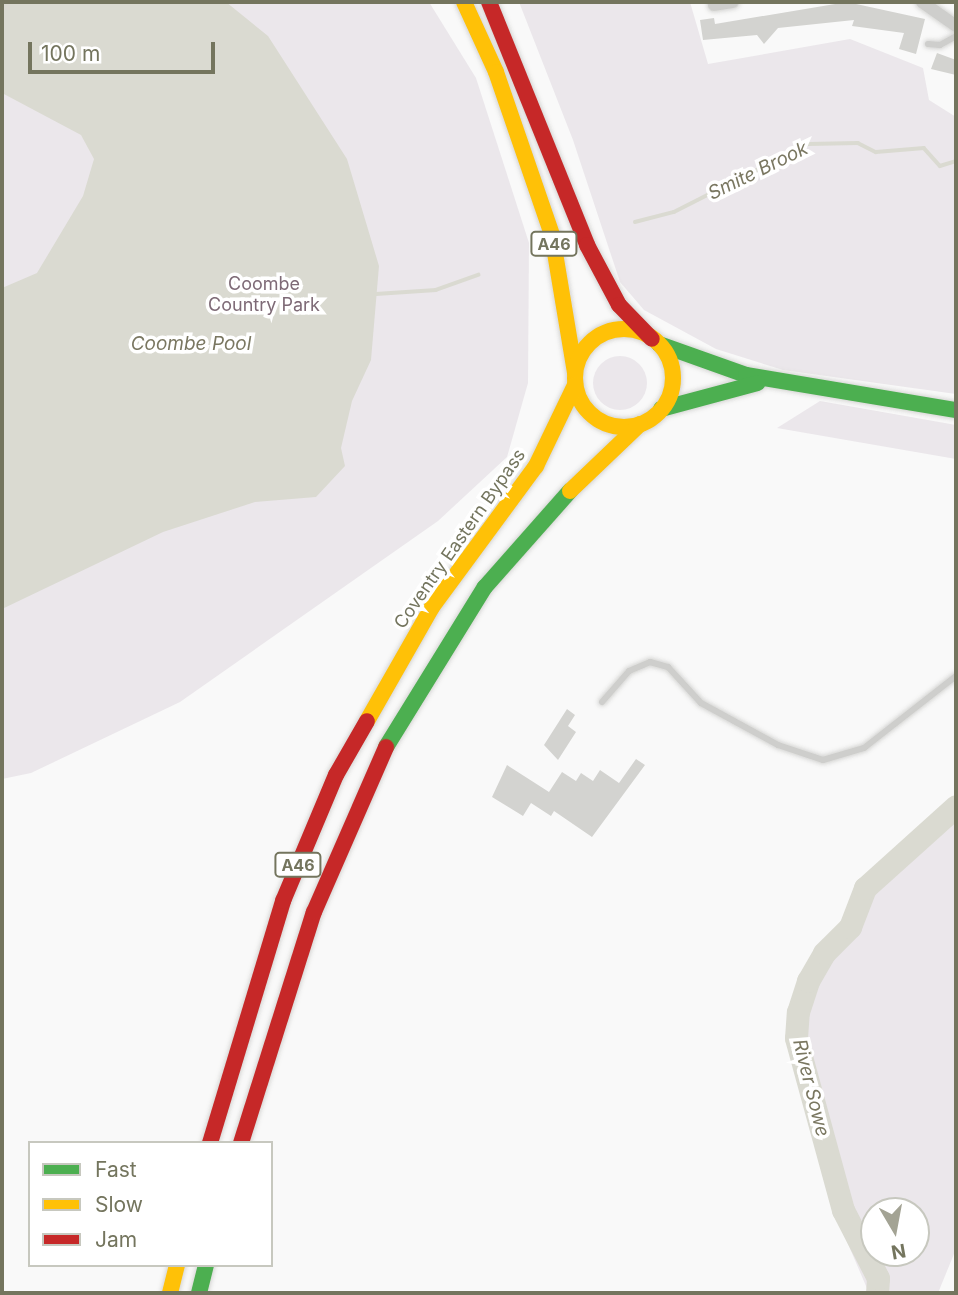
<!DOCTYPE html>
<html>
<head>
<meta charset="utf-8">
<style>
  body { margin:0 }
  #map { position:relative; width:958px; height:1295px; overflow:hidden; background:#f9f9f9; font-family:Inter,sans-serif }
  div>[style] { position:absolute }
  .green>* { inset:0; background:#ebe7eb }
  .round { border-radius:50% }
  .water>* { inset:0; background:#dadad1 }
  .stream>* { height:3.5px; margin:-1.75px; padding:0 1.75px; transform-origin:1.75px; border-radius:1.75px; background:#dadad1 }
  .river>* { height:23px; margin:-11.5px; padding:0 11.5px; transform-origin:11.5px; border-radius:11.5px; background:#dadad1 }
  .building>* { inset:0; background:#d3d3d0 }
  .roads { filter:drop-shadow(0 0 2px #d6d6d4) drop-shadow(0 0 2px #d6d6d4) }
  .lane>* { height:6px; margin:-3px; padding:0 3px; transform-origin:3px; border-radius:3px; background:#cececc }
  .street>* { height:12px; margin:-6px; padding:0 6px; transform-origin:6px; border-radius:6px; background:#cececc }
  .fast>* { height:16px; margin:-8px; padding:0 8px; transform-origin:8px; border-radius:8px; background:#4caf50 }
  .slow>* { height:16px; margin:-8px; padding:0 8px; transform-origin:8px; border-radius:8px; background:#ffc107 }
  .slow>.ring { margin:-8px; padding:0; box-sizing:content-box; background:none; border:16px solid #ffc107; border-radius:50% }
  .jam>* { height:16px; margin:-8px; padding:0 8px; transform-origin:8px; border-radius:8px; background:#c62828 }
  span { translate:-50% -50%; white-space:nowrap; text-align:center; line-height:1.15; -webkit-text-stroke:7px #fff; paint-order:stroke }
  .shield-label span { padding:2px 5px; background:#fff; border:2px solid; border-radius:5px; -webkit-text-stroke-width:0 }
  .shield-label { font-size:16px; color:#74755e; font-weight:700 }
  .park-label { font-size:18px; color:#7e6a76 }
  .street-label { font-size:18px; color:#74755e }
  .water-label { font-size:19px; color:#7a7761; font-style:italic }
  .frame { position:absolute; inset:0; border:4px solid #74755e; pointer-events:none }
  .legend { position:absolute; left:28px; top:1141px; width:245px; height:126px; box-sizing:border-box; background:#fff; border:2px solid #c7c8bf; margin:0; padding:9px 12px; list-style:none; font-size:21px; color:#74755e }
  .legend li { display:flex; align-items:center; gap:14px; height:35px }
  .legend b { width:35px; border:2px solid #c7c8bf }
  .north { position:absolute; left:860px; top:1197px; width:70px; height:70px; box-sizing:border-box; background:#fff; border:2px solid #c7c8bf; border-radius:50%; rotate:170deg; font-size:19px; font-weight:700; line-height:28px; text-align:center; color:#74755e }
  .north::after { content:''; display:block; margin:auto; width:24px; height:32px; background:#a3a394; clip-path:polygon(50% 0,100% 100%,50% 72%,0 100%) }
  .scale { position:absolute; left:28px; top:42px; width:187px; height:32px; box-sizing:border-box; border:4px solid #74755e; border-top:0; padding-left:9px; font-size:21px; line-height:24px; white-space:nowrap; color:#74755e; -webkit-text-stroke:5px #fff; paint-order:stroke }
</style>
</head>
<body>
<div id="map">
  <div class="green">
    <i style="clip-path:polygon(2px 2px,429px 2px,476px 78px,529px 243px,528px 383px,507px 457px,438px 521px,180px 702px,31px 773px,2px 779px)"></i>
    <i style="clip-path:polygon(519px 2px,690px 2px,708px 64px,850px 39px,923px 68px,929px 100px,956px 117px,956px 394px,783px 370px,716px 349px,644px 310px,620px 282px,573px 140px)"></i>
    <i class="round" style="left:593px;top:356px;width:54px;height:54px"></i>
    <i style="clip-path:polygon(820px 401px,956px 425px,956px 459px,777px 428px)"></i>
    <i style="clip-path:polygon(evenodd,956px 794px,956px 1249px,938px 1293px,869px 1293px,845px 1237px,789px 1044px,789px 1018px,804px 969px,845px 923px,848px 905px,866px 881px,956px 794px,916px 1211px,916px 1253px,874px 1253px,874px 1211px,916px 1211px)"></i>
  </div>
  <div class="water">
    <i style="clip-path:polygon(2px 2px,226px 2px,268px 36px,347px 159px,379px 266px,371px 360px,352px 401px,341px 448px,345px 466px,316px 497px,255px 502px,163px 532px,2px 609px,2px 288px,37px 273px,83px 196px,94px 159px,81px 135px,2px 93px)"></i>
  </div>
  <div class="stream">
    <i style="left:635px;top:222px;width:40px;rotate:-14.4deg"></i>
    <i style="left:674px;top:212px;width:150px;rotate:-26.9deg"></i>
    <i style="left:808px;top:144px;width:50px;rotate:-1.1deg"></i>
    <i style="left:858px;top:143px;width:20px;rotate:27deg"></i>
    <i style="left:876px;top:152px;width:48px;rotate:-4.8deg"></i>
    <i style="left:924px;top:148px;width:24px;rotate:48deg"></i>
    <i style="left:940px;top:166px;width:17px;rotate:-17deg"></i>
    <i style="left:376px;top:294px;width:60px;rotate:-3.8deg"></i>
    <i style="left:436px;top:290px;width:45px;rotate:-19.7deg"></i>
  </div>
  <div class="river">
    <i style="left:877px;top:1293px;width:15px;rotate:-86deg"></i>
    <i style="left:878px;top:1278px;width:76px;rotate:-117.2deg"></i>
    <i style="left:843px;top:1210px;width:178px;rotate:-105.3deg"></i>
    <i style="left:796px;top:1038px;width:26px;rotate:-86deg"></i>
    <i style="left:798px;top:1012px;width:33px;rotate:-72deg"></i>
    <i style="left:808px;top:981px;width:32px;rotate:-60deg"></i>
    <i style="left:824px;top:953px;width:37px;rotate:-45deg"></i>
    <i style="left:850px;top:927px;width:42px;rotate:-69deg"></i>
    <i style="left:865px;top:888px;width:122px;rotate:-42deg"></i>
  </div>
  <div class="building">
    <i style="clip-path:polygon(847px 2px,925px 19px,916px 54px,899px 49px,904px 33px,852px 26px,854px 20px,778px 28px,764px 44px,757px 35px,703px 40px,700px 20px,714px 18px,715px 24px)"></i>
    <i style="clip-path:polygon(937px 53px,956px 60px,956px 75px,931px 69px)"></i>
    <i style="clip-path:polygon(567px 709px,575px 715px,568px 726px,576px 732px,558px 760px,544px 745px)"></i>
    <i style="clip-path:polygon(636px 759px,645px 765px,592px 837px,554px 811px,551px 816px,531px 803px,523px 816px,492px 797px,507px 765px,549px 792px,562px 772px,576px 781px,581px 773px,593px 781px,600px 770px,619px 783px)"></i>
  </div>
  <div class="roads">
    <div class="lane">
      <i style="left:928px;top:44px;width:12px;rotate:5deg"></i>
      <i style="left:940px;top:45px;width:18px;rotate:-29deg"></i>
      <i style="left:602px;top:702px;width:41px;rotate:-48.9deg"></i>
      <i style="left:629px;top:671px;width:23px;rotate:-23deg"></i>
      <i style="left:650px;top:662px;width:19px;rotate:16deg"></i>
      <i style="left:668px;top:667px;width:49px;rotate:47.5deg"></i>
      <i style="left:701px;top:703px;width:88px;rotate:28.6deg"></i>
      <i style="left:778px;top:745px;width:47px;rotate:18.4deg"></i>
      <i style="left:823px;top:760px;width:43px;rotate:-16.3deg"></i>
      <i style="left:864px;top:748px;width:117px;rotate:-38deg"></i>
    </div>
    <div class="street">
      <i style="left:922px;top:2px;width:42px;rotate:35.2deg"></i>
      <i style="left:714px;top:5px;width:19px;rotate:-9deg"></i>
    </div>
    <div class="fast">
      <i style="left:659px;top:344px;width:92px;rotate:19.6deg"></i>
      <i style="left:746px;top:375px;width:213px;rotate:9.5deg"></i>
      <i style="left:661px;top:409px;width:100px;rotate:-15deg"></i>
      <i style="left:386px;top:747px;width:188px;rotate:-58.3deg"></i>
      <i style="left:485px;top:587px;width:128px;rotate:-48.5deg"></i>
      <i style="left:199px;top:1293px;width:29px;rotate:-76deg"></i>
    </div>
    <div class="slow">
      <i style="left:464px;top:2px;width:77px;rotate:65.4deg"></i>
      <i style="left:496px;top:72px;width:172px;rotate:71deg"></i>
      <i style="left:552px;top:235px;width:140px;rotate:80.5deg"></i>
      <i class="ring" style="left:575px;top:329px;width:82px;height:82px"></i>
      <i style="left:570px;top:491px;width:97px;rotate:-43.7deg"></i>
      <i style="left:367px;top:721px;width:131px;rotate:-60.3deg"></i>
      <i style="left:432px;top:607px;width:175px;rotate:-53.6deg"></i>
      <i style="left:536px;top:466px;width:90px;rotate:-64.3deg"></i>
      <i style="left:170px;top:1293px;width:29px;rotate:-76deg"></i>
    </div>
    <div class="jam">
      <i style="left:489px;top:2px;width:262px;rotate:68deg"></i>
      <i style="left:587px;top:245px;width:68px;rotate:61.9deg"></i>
      <i style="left:619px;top:305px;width:47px;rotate:45.9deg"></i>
      <i style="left:210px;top:1143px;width:253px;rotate:-73.2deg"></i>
      <i style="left:283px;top:901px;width:137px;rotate:-67.2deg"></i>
      <i style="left:336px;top:775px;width:62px;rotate:-60.1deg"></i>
      <i style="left:241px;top:1143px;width:242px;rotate:-72.5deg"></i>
      <i style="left:314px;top:912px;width:180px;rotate:-66.4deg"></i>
    </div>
  </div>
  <div class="shield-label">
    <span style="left:554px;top:244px">A46</span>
    <span style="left:298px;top:865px">A46</span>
  </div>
  <div class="park-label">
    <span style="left:264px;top:295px">Coombe<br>Country Park</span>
  </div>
  <div class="street-label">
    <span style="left:460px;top:539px;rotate:-55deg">Coventry Eastern Bypass</span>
  </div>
  <div class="water-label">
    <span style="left:758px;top:171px;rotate:-26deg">Smite Brook</span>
    <span style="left:191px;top:344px">Coombe Pool</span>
    <span style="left:811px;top:1088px;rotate:76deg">River Sowe</span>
  </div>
  <div class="frame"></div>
  <ul class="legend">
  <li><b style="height:9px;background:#4caf50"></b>Fast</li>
  <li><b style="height:9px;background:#ffc107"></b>Slow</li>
  <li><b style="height:9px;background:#c62828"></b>Jam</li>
  </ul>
  <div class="north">N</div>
  <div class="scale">100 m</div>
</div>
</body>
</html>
